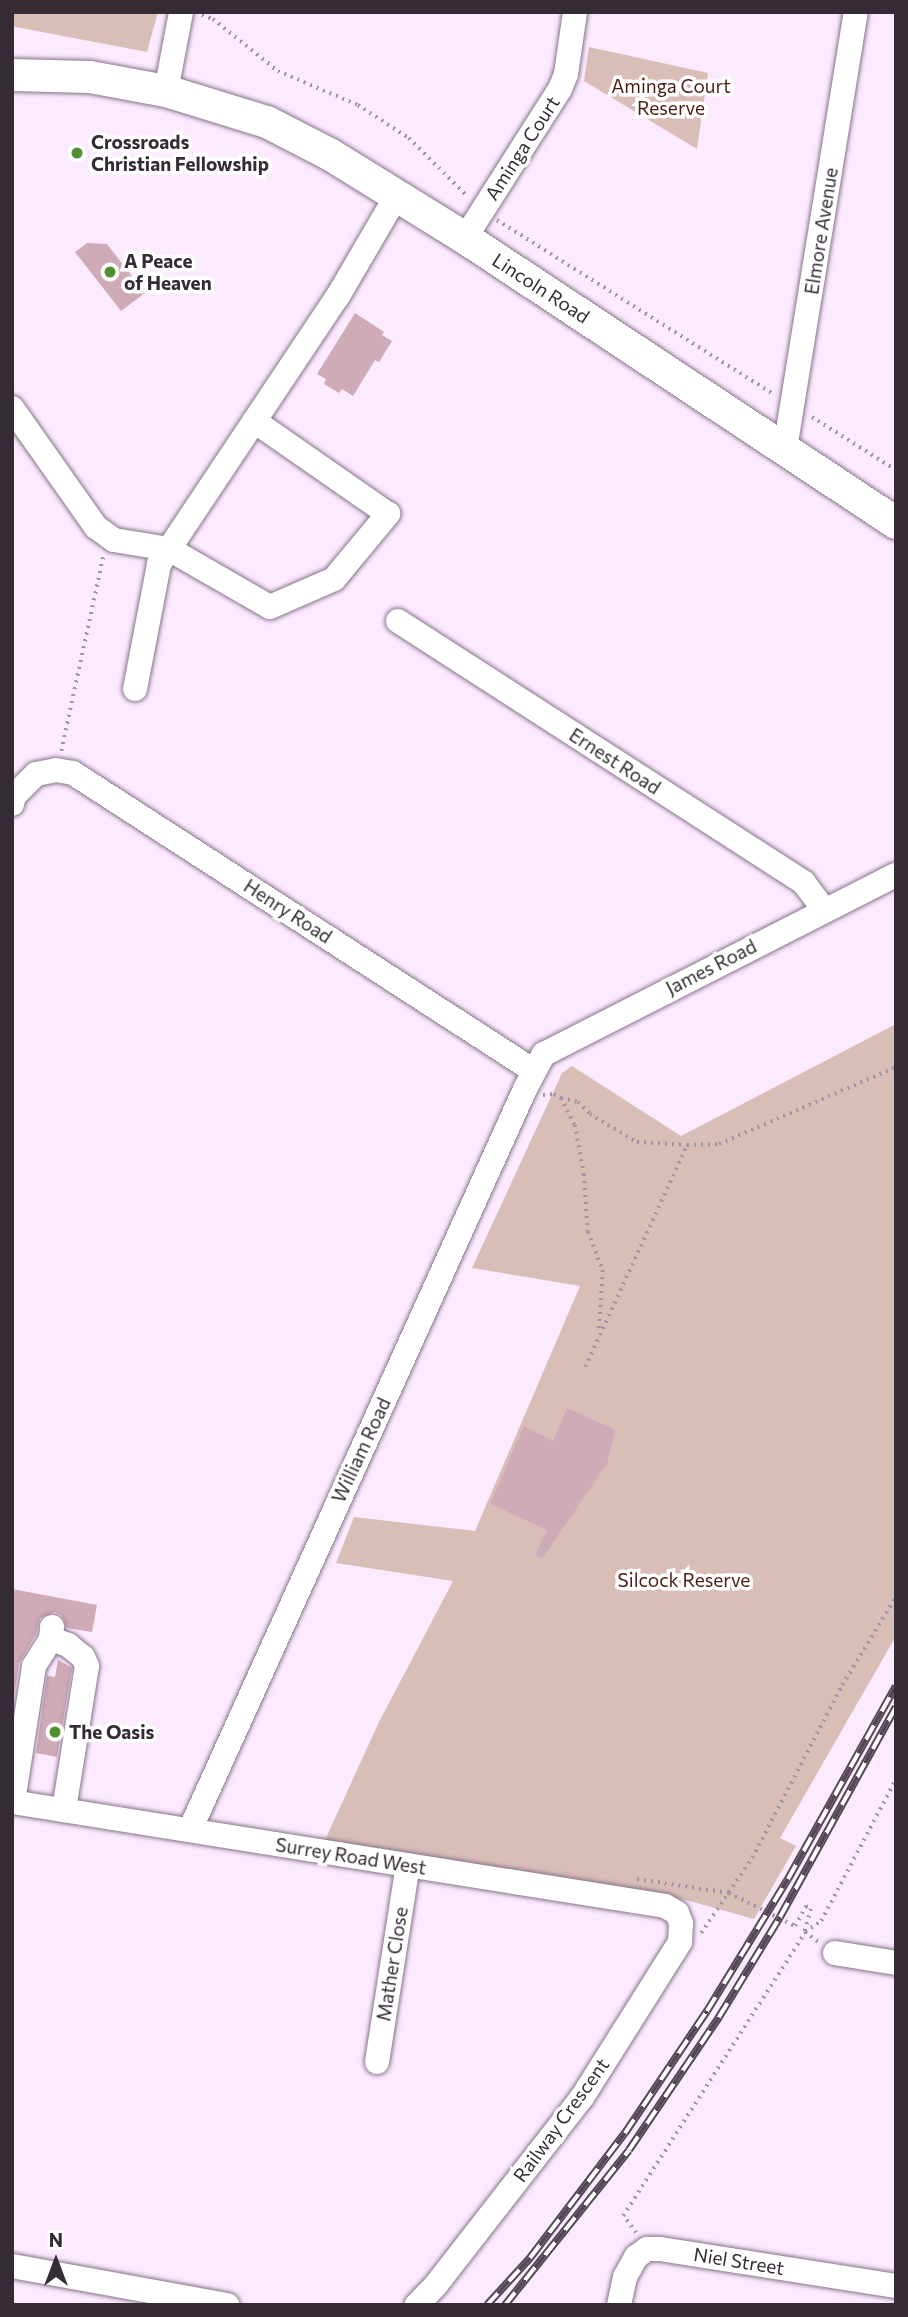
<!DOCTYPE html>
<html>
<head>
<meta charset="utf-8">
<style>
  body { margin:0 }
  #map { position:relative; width:908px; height:2317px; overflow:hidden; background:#fceaff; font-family:Commissioner,sans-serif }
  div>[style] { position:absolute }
  .green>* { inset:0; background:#d9bdb7 }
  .building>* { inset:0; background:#ceabb6 }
  .path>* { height:3.5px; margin-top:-1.75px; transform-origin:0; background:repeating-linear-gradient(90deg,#a194a4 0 2px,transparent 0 7px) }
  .roads { filter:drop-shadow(0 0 2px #87738a) drop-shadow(0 0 2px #87738a) }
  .minor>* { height:24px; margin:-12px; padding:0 12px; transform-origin:12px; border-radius:12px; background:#fff }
  .major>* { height:32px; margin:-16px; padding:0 16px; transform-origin:16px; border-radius:16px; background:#fff }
  .rail>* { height:8px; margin-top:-4px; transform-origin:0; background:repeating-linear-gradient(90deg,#fff 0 16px,#534854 0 32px); box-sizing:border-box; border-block:2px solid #534854 }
  .dots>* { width:19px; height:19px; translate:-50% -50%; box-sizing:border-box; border:4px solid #fff; border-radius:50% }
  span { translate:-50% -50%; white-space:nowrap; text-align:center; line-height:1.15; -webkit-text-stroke:7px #fff; paint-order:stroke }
  .park-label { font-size:19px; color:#4c1c14 }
  .poi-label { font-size:19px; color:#342b35; font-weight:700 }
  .left { translate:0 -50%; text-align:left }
  .street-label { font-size:19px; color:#342b35 }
  .frame { position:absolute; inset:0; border:14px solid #342b35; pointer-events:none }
  .north { position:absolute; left:21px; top:2226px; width:70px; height:70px; -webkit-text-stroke:5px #fff; paint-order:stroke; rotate:0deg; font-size:19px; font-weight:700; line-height:28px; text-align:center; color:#342b35 }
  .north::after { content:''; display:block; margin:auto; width:24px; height:32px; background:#342b35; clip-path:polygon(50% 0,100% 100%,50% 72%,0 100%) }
</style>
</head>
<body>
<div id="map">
  <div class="green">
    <i style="clip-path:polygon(12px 12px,158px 12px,147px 52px,16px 27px,12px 25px)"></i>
    <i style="clip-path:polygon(589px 47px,708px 73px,697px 149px,584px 81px)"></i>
    <i style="clip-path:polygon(896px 1024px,896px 1636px,780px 1838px,796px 1846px,754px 1919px,686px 1900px,325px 1840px,378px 1724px,453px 1581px,336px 1563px,354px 1517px,475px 1531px,580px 1286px,472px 1268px,562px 1073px,572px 1066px,681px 1136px)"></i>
  </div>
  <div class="building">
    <i style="clip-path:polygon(87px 243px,107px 244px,145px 293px,121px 311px,75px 252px)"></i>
    <i style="clip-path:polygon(355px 313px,384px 332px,382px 335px,392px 341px,379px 362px,375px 360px,353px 396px,342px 389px,339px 393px,324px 384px,326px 379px,317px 374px)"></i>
    <i style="clip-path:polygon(567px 1408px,615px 1430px,607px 1464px,542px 1559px,535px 1555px,547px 1530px,490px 1504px,524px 1426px,553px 1441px)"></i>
    <i style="clip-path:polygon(12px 1589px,97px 1605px,92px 1632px,67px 1628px,61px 1615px,54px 1612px,40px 1618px,36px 1634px,19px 1663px,12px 1709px)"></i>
    <i style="clip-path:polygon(58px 1660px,72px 1668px,57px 1757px,36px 1753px,47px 1676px,55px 1677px)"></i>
  </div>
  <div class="path">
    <i style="left:202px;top:15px;width:12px;rotate:20deg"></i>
    <i style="left:213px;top:19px;width:83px;rotate:38.7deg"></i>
    <i style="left:278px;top:71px;width:87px;rotate:23deg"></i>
    <i style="left:358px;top:105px;width:61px;rotate:32.9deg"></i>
    <i style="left:409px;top:138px;width:82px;rotate:45deg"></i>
    <i style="left:497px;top:220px;width:328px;rotate:32.2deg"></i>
    <i style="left:812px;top:417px;width:99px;rotate:32.2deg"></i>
    <i style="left:61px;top:751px;width:198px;rotate:-77.8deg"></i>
    <i style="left:543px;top:1095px;width:11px;rotate:-5deg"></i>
    <i style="left:554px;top:1094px;width:8px;rotate:30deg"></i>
    <i style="left:561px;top:1098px;width:30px;rotate:63deg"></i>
    <i style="left:575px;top:1125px;width:50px;rotate:79.6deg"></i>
    <i style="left:584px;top:1174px;width:58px;rotate:86.1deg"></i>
    <i style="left:588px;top:1232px;width:41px;rotate:68.5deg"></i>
    <i style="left:603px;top:1270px;width:63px;rotate:93.6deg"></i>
    <i style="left:561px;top:1098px;width:17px;rotate:13deg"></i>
    <i style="left:578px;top:1102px;width:17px;rotate:45deg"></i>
    <i style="left:590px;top:1114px;width:55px;rotate:30.8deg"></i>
    <i style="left:637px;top:1142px;width:50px;rotate:3.4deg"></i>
    <i style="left:585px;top:1367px;width:244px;rotate:-65.3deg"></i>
    <i style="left:687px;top:1145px;width:32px;rotate:-2deg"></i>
    <i style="left:719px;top:1144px;width:193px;rotate:-23.5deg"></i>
    <i style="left:637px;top:1879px;width:93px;rotate:8.7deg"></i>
    <i style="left:729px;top:1893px;width:74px;rotate:26.6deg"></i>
    <i style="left:795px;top:1926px;width:23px;rotate:-61deg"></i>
    <i style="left:806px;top:1906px;width:6px;rotate:31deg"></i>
    <i style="left:811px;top:1909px;width:24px;rotate:105deg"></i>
    <i style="left:805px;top:1932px;width:17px;rotate:36deg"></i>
    <i style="left:701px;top:1933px;width:91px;rotate:-55.8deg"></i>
    <i style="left:752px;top:1858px;width:195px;rotate:-62.5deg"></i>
    <i style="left:842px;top:1685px;width:103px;rotate:-58.5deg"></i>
    <i style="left:636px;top:2233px;width:21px;rotate:-127deg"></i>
    <i style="left:623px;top:2216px;width:337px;rotate:-57.3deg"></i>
    <i style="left:805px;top:1932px;width:19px;rotate:-35deg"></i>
    <i style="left:821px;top:1921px;width:161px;rotate:-62.2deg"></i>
  </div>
  <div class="roads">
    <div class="minor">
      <i style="left:166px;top:91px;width:80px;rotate:-79.2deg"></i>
      <i style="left:465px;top:238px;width:177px;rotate:-57.5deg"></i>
      <i style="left:560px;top:89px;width:16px;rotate:-68deg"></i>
      <i style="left:566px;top:74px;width:63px;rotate:-81.7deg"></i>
      <i style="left:12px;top:408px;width:146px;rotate:54.8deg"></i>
      <i style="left:96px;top:527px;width:22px;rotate:36deg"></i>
      <i style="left:114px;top:540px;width:56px;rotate:9.3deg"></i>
      <i style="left:169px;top:549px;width:116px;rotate:29.9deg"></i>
      <i style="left:270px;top:607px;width:70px;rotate:-23.6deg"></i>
      <i style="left:334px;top:579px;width:85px;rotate:-50.3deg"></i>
      <i style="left:388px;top:514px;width:163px;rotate:-145.2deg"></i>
      <i style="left:785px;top:449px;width:443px;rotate:-80.8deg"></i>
      <i style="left:398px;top:621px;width:483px;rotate:32.8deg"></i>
      <i style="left:804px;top:883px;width:34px;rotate:53deg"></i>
      <i style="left:135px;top:689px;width:127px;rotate:-79.1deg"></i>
      <i style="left:159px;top:564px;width:322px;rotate:-56.3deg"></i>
      <i style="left:338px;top:296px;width:117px;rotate:-59.7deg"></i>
      <i style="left:12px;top:804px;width:8px;rotate:-76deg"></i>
      <i style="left:14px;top:796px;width:31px;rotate:-45deg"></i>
      <i style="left:36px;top:774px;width:20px;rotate:-11deg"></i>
      <i style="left:56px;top:770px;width:17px;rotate:10deg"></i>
      <i style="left:73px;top:773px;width:549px;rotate:32.88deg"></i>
      <i style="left:51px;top:1639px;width:18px;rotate:19deg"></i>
      <i style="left:68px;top:1645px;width:19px;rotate:39deg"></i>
      <i style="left:83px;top:1657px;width:10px;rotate:66deg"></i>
      <i style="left:87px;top:1666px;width:146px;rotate:99.1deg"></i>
      <i style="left:12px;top:1802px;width:661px;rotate:9.05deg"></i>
      <i style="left:665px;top:1906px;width:14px;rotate:30deg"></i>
      <i style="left:677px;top:1913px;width:11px;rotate:68deg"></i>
      <i style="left:681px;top:1923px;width:19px;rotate:93deg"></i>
      <i style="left:680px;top:1942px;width:182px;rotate:122.2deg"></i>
      <i style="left:583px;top:2096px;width:239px;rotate:127.9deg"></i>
      <i style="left:436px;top:2285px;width:28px;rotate:134deg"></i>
      <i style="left:13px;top:1802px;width:138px;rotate:-81.2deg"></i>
      <i style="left:34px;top:1666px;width:32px;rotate:-58deg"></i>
      <i style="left:51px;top:1639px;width:12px;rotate:-85deg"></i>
      <i style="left:190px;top:1830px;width:813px;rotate:-65.67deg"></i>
      <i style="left:525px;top:1089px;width:40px;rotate:-62deg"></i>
      <i style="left:544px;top:1054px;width:395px;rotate:-27deg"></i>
      <i style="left:835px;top:1953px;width:62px;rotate:9.3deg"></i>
      <i style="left:377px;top:2062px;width:199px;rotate:-81.1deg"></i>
      <i style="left:12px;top:2266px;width:219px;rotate:10.3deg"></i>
      <i style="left:619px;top:2305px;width:29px;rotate:-78deg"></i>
      <i style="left:625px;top:2277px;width:23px;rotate:-61deg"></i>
      <i style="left:636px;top:2257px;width:14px;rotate:-36deg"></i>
      <i style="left:647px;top:2249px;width:13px"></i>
      <i style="left:660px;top:2249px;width:239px;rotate:8.9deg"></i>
    </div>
    <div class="major">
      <i style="left:12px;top:75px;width:78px;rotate:1.5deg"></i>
      <i style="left:90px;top:77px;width:77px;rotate:10.4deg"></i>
      <i style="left:166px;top:91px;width:106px;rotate:17.1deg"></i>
      <i style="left:267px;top:122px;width:72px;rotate:27.3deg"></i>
      <i style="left:331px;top:155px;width:158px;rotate:31.8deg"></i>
      <i style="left:465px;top:238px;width:517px;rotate:33.47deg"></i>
    </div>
  </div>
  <div class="rail">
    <i style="left:487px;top:2305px;width:64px;rotate:-47.5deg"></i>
    <i style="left:530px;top:2258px;width:157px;rotate:-52.8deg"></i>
    <i style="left:625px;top:2133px;width:147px;rotate:-56.1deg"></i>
    <i style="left:707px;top:2011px;width:155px;rotate:-58.5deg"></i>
    <i style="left:788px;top:1879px;width:221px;rotate:-60.8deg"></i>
    <i style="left:505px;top:2305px;width:198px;rotate:-51.3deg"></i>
    <i style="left:629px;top:2150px;width:161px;rotate:-55.9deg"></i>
    <i style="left:719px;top:2017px;width:117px;rotate:-58.6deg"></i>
    <i style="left:780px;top:1917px;width:240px;rotate:-61.1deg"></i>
  </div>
  <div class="dots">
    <i style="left:77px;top:153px;background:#519030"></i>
    <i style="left:110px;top:272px;background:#519030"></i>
    <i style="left:55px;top:1732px;background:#519030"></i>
  </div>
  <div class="park-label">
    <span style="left:671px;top:97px">Aminga Court<br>Reserve</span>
    <span style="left:684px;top:1580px">Silcock Reserve</span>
  </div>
  <div class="poi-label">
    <span class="left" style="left:91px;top:153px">Crossroads<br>Christian Fellowship</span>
    <span class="left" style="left:124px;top:272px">A Peace<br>of Heaven</span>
    <span class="left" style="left:69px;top:1732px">The Oasis</span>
  </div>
  <div class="street-label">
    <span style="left:522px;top:148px;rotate:-57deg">Aminga Court</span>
    <span style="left:821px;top:231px;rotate:-81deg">Elmore Avenue</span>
    <span style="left:541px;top:288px;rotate:33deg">Lincoln Road</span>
    <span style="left:615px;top:761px;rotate:33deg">Ernest Road</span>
    <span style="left:288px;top:911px;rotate:33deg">Henry Road</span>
    <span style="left:711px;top:967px;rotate:-27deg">James Road</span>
    <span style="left:361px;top:1450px;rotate:-65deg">William Road</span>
    <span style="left:351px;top:1856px;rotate:9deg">Surrey Road West</span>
    <span style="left:392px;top:1964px;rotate:-81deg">Mather Close</span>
    <span style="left:561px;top:2120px;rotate:-54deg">Railway Crescent</span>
    <span style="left:739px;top:2261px;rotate:9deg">Niel Street</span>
  </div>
  <div class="frame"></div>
  <div class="north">N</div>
</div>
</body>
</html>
